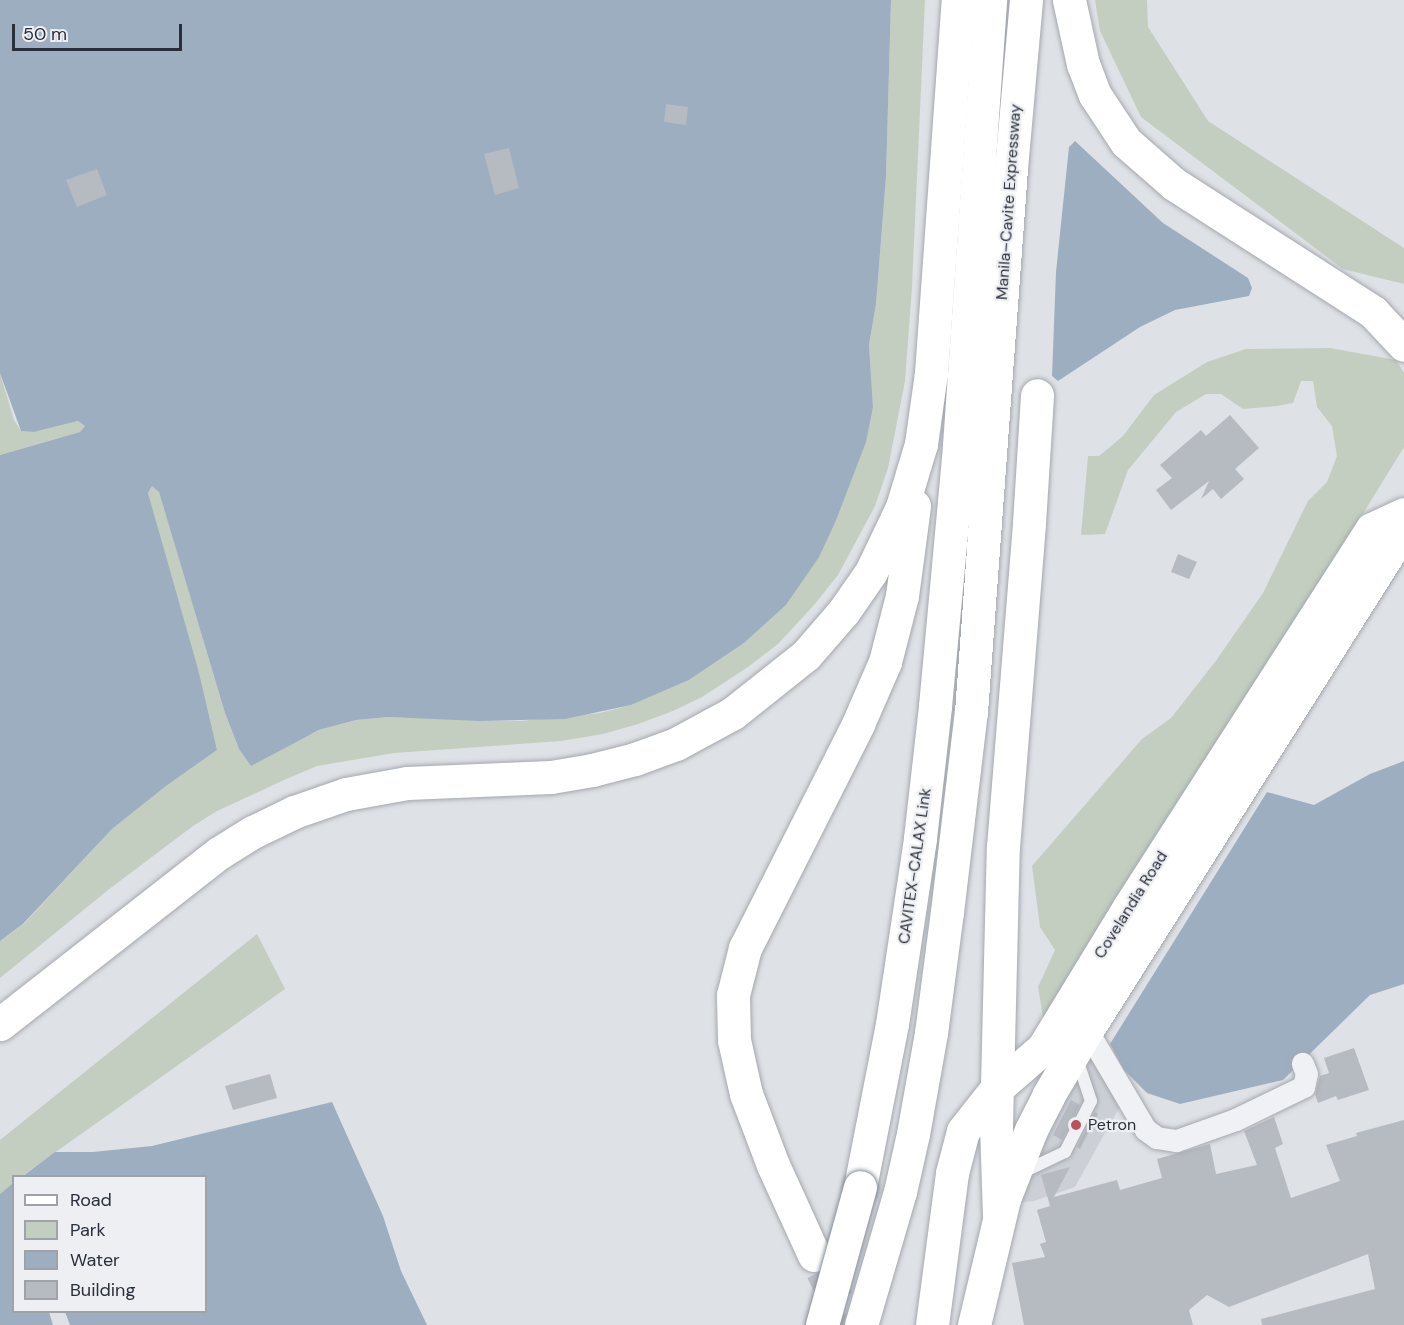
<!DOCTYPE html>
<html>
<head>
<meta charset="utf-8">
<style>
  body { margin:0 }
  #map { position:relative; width:1404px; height:1325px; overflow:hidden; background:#dee1e5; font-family:"DM Sans",sans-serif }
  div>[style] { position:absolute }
  .built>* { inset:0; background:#ccd0d6 }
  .green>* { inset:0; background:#c3cec0 }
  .water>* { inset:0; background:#9daec1 }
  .building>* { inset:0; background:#b6bac1 }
  .motorway-tunnel>* { height:33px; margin-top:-16.5px; transform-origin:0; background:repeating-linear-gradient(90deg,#babdc3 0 33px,transparent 0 49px) }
  .roads { filter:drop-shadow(0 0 2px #a4a8ae) drop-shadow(0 0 2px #a4a8ae) }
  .service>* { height:12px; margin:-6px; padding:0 6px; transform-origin:6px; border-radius:6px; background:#f0f1f4 }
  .minor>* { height:22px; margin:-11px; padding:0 11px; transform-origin:11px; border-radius:11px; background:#f0f1f4 }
  .secondary>* { height:33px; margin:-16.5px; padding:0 16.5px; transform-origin:16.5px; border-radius:16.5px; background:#fff }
  .primary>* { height:33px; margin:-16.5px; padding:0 16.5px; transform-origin:16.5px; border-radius:16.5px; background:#fff }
  .motorway>* { height:33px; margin:-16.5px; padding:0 16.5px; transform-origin:16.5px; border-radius:16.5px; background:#fff }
  .bridges { filter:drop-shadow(0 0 2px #878e9a) drop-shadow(0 0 2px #878e9a) }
  .motorway-bridge>* { height:33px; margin:-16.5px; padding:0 16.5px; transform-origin:16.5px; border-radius:16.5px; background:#fff }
  .dots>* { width:16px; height:16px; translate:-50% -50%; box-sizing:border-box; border:3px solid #edeff3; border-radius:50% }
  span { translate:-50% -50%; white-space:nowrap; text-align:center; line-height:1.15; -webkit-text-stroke:4.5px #edeff3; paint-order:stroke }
  .street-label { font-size:16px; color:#292f3a }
  .poi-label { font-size:16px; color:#292f3a }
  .left { translate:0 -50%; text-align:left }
  .legend { position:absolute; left:12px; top:1175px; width:195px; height:138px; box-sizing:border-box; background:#edeff3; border:2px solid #9fa2a9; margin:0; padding:8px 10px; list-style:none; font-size:18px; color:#292f3a }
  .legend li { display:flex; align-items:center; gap:12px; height:30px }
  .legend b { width:30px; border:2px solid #9fa2a9 }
  .scale { position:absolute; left:12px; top:24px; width:170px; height:27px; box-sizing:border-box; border:3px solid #292f3a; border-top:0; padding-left:8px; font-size:18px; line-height:21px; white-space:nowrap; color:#292f3a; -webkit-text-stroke:4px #edeff3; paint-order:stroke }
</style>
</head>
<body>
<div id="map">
  <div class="built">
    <i style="clip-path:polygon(1091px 1050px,1124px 1099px,1075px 1187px,1034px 1201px,1012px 1203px,1039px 1147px)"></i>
  </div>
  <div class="green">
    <i style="clip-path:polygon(891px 0,925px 0,912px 287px,905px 381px,888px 468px,875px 506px,838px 575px,814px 605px,778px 644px,748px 667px,702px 697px,673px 711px,638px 724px,603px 734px,561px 741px,394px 753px,317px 766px,284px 780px,217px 811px,193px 826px,108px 890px,0 978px,0 941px,24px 924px,112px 829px,166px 786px,217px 750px,148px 493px,152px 486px,159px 491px,225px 713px,239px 749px,288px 745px,320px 730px,356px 720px,388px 717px,521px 721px,600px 713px,631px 705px,689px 680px,744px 643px,786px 605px,819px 556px,835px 523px,873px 407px,869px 345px,876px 304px,886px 177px)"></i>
    <i style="clip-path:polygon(1095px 0,1147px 0,1148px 27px,1208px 121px,1404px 248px,1404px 284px,1343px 269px,1141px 117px,1100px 31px)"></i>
    <i style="clip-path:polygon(1330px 348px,1396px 360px,1404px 373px,1404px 447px,1045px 1029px,1038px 987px,1055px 950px,1040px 927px,1032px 866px,1142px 739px,1171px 718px,1215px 662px,1263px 593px,1308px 501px,1327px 482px,1337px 456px,1332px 426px,1317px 407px,1313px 381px,1301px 381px,1293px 403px,1277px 406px,1243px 409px,1221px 394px,1206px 394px,1176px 412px,1128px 470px,1105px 534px,1081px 535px,1088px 456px,1099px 456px,1123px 436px,1154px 395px,1207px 362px,1246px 349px)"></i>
    <i style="clip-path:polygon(0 373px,14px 420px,21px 431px,34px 432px,78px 421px,85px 426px,80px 432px,0 455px)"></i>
    <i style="clip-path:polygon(257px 934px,285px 989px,22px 1176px,14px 1176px,13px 1183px,0 1194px,0 1140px)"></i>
  </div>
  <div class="water">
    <i style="clip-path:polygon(0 0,891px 0,886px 177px,876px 304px,869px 345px,873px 407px,866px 442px,835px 523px,819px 557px,786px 605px,744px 643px,689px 680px,631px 705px,565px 719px,479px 721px,388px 717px,356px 720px,319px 730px,251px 766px,239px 749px,225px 713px,159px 492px,152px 486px,148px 493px,198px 669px,217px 750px,166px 786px,112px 829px,23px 924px,0 941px,0 455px,80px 432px,85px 426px,78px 421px,34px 432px,21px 431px,0 373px)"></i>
    <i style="clip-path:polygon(1075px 141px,1163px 223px,1248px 278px,1252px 288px,1249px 296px,1175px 310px,1140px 327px,1058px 381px,1052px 376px,1056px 272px,1069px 147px)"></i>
    <i style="clip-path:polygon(1404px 761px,1404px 984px,1370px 995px,1283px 1080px,1180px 1104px,1147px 1093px,1124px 1070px,1110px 1044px,1267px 792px,1314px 805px,1370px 774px)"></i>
    <i style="clip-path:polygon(332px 1102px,383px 1216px,401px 1271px,427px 1325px,70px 1325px,65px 1312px,206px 1312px,206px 1176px,23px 1176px,55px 1152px,93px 1152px,152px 1146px)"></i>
    <i style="clip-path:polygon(13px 1183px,14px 1312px,49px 1312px,53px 1325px,0 1325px,0 1194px)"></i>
  </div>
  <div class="building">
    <i style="clip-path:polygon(666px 104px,688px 107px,686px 125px,664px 122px)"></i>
    <i style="clip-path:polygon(509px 148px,519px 188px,495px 195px,484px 154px)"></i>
    <i style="clip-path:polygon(97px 169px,107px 195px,77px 207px,66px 180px)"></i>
    <i style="clip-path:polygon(1230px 415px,1259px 448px,1235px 469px,1244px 479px,1221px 499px,1213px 489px,1201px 499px,1209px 481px,1171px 510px,1156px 490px,1172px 478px,1160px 465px,1201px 430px,1206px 436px)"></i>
    <i style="clip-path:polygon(1178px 554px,1197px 562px,1189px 579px,1171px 572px)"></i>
    <i style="clip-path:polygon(1354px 1048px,1369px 1090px,1338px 1100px,1336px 1096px,1318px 1103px,1315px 1094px,1320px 1076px,1329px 1073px,1324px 1058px)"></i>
    <i style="clip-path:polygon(270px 1074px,277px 1098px,233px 1110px,225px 1086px)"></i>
    <i style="clip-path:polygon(1071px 1100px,1080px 1105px,1062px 1140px,1053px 1135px)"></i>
    <i style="clip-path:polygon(1095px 1112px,1098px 1114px,1080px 1149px,1077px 1147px)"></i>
    <i style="clip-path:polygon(1274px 1117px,1283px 1144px,1275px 1148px,1291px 1198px,1340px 1181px,1326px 1145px,1357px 1136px,1356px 1133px,1404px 1120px,1404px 1325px,1262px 1325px,1261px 1319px,1375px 1289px,1368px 1254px,1229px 1307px,1207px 1295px,1189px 1310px,1193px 1325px,1024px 1325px,1012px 1263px,1045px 1257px,1040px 1244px,1046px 1242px,1037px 1210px,1050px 1206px,1041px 1175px,1070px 1167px,1054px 1197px,1117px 1180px,1120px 1190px,1162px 1178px,1157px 1159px,1210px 1144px,1216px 1174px,1257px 1165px,1244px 1131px)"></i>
  </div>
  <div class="motorway-tunnel">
    <i style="left:822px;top:1270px;width:62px;rotate:63deg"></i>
  </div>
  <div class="roads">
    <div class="service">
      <i style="left:1021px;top:1173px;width:49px;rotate:-25.5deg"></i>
      <i style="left:1065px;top:1152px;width:57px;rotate:-63deg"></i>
      <i style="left:1091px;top:1101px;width:47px;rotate:-108.4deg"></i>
    </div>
    <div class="minor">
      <i style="left:1087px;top:1030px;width:116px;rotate:59.5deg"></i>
      <i style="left:1146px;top:1130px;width:14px;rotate:36deg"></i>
      <i style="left:1157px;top:1138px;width:20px;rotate:9deg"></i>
      <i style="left:1177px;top:1141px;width:63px;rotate:-19.6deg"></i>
      <i style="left:1236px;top:1120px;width:76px;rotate:-25.9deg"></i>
      <i style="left:1304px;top:1087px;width:13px;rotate:-77deg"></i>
      <i style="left:1307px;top:1074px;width:11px;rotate:-112deg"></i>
    </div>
    <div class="secondary">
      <i style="left:932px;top:1325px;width:153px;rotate:-82.5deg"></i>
      <i style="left:952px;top:1173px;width:43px;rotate:-75.3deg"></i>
      <i style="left:963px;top:1131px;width:55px;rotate:-51.7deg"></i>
      <i style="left:997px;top:1088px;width:61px;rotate:-41deg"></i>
      <i style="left:1043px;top:1048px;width:165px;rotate:-58.6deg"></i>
      <i style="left:1129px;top:907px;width:449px;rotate:-57.3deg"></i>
      <i style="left:1372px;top:529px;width:35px;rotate:-25deg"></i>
    </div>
    <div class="primary">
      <i style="left:974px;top:1325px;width:130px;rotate:-76.6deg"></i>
      <i style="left:1004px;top:1199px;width:74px;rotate:-68.6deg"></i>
      <i style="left:1031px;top:1130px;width:38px;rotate:-63deg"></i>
      <i style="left:1048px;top:1096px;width:77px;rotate:-59.4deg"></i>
      <i style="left:1087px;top:1030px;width:593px;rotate:-57.68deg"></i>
    </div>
    <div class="motorway">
      <i style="left:1069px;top:0;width:66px;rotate:77.7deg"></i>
      <i style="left:1083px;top:64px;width:33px;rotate:69deg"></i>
      <i style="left:1095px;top:95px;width:56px;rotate:56.6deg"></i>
      <i style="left:1126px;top:142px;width:64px;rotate:41.2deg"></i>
      <i style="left:1174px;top:184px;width:237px;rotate:32.7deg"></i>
      <i style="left:1373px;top:312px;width:45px;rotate:46.8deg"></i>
      <i style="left:0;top:1024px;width:278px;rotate:-38deg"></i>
      <i style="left:219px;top:853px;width:40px;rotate:-32deg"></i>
      <i style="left:253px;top:832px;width:46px;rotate:-26deg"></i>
      <i style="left:294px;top:812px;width:55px;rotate:-19.1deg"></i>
      <i style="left:346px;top:794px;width:62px;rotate:-10.2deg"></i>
      <i style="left:407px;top:783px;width:144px;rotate:-2.4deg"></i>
      <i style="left:551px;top:777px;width:42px;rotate:-9.7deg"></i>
      <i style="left:592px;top:770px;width:44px;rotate:-14.3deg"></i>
      <i style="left:635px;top:759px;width:44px;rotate:-20.1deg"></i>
      <i style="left:676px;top:744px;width:65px;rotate:-28.5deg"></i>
      <i style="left:733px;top:713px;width:93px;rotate:-38.5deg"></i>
      <i style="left:806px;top:655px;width:58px;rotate:-49.2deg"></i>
      <i style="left:844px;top:611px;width:47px;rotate:-55.3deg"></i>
      <i style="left:871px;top:572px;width:72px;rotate:-64.5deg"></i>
      <i style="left:902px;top:507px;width:66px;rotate:-73.2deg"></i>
      <i style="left:921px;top:444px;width:72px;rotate:-82deg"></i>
      <i style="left:931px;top:373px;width:374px;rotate:-85.9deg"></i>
      <i style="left:860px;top:1187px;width:166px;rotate:-78.9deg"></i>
      <i style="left:892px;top:1024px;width:188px;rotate:-81.4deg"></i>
      <i style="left:920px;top:838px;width:133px;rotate:-83.5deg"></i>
      <i style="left:935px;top:706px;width:262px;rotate:-84.7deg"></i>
      <i style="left:959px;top:445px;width:446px;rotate:-86deg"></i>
      <i style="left:999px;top:1216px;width:90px;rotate:-91.9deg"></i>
      <i style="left:996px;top:1126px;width:279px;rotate:-88.6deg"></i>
      <i style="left:1003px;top:847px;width:325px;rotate:-85.4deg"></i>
      <i style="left:1029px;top:523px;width:128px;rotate:-86.4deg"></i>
      <i style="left:814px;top:1255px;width:99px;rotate:-114.5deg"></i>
      <i style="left:773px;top:1165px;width:76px;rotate:-110.8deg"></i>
      <i style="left:746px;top:1094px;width:55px;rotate:-102.5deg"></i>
      <i style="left:734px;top:1040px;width:45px;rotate:-91.3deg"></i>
      <i style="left:733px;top:995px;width:49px;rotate:-75.7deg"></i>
      <i style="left:745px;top:948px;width:251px;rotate:-63.2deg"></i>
      <i style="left:858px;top:724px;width:68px;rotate:-66.5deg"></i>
      <i style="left:885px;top:662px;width:68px;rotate:-75.6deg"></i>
      <i style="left:902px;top:596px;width:91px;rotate:-82.4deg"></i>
      <i style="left:861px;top:1325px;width:139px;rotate:-73.7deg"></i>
      <i style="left:900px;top:1192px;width:59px;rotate:-77.4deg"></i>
      <i style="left:913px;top:1134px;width:103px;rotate:-79.9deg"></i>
      <i style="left:931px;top:1033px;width:122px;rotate:-82.5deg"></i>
      <i style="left:947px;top:912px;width:201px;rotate:-83.2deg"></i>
      <i style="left:971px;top:712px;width:545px;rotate:-85.79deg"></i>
      <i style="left:1011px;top:168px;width:169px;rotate:-84.9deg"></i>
    </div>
  </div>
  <div class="bridges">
    <div class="motorway-bridge">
      <i style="left:822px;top:1325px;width:143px;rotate:-74.6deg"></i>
    </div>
  </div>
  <div class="dots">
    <i style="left:1076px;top:1125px;background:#bd505e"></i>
  </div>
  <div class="street-label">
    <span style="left:1009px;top:202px;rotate:-86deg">Manila–Cavite Expressway</span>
    <span style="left:915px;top:866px;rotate:-82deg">CAVITEX–CALAX Link</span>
    <span style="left:1131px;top:905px;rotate:-58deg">Covelandia Road</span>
  </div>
  <div class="poi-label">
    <span class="left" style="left:1088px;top:1125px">Petron</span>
  </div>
  <ul class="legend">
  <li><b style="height:8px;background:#fff"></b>Road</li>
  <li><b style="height:16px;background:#c3cec0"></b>Park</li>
  <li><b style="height:16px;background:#9daec1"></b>Water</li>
  <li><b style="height:16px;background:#b6bac1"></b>Building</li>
  </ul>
  <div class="scale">50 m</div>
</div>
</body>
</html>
